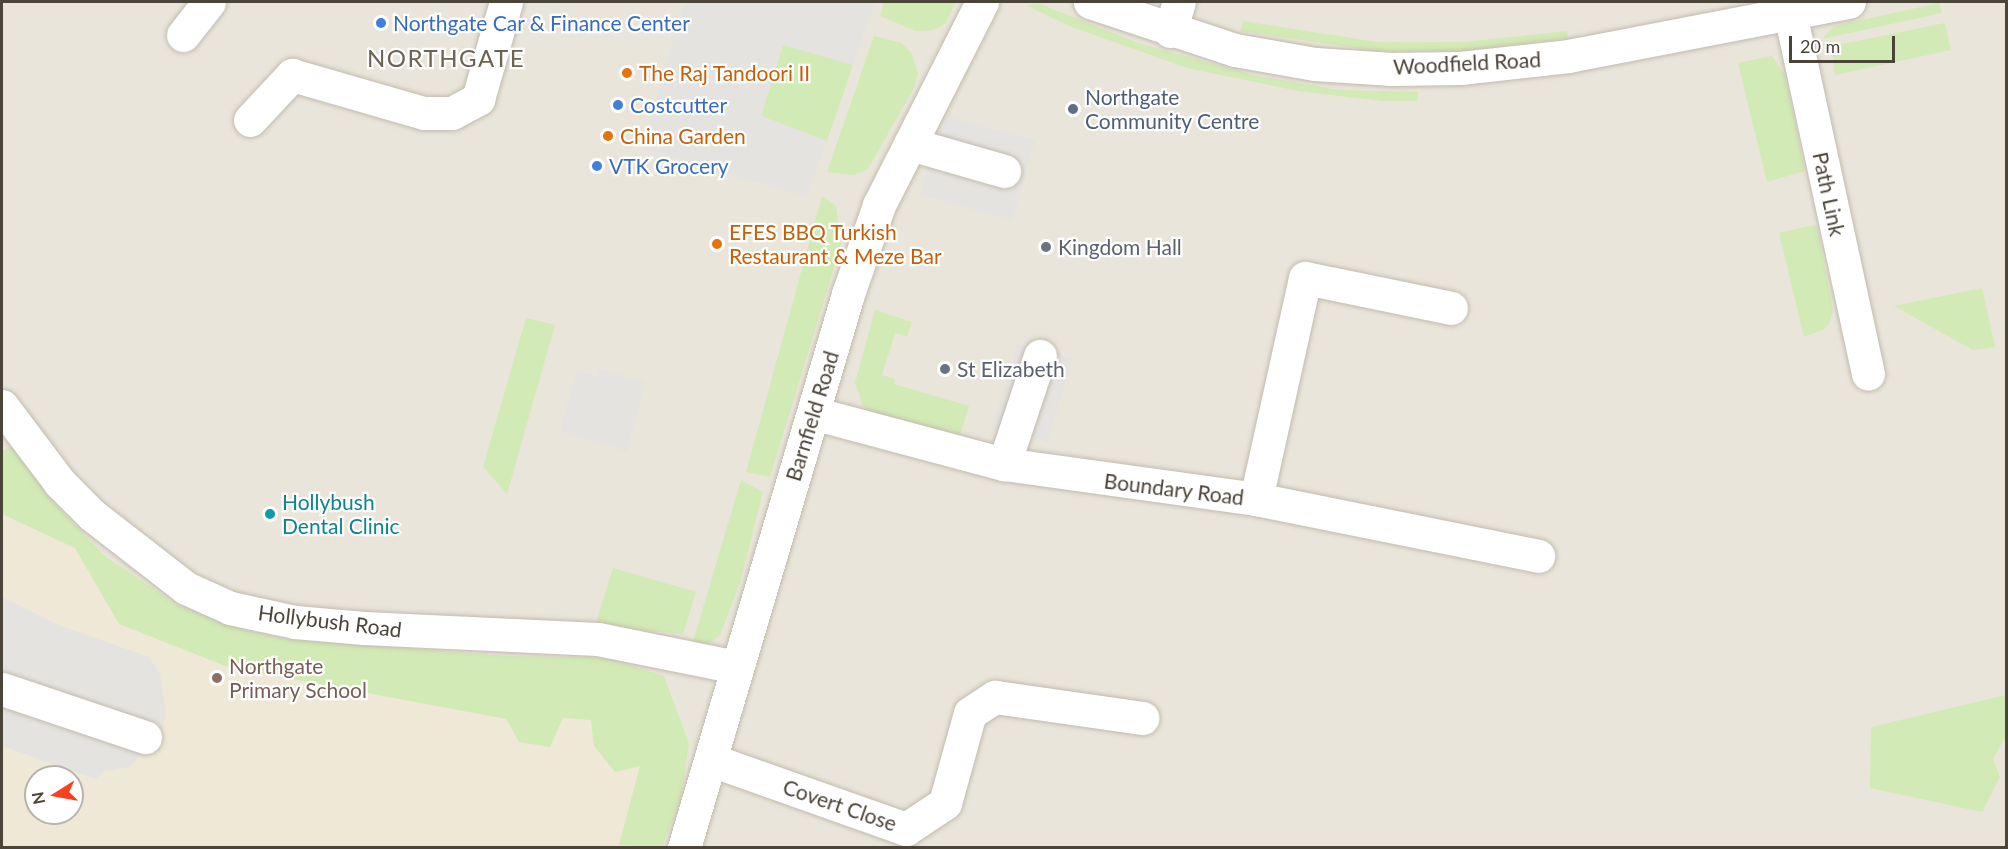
<!DOCTYPE html>
<html>
<head>
<meta charset="utf-8">
<style>
  body { margin:0 }
  #map { position:relative; width:2008px; height:849px; overflow:hidden; background:#f6f3ec; font-family:Lato,sans-serif }
  div>[style] { position:absolute }
  .residential>* { inset:0; background:#eae5da }
  .education>* { inset:0; background:#efe8d6 }
  .green>* { inset:0; background:#d2eab5 }
  .parking>* { inset:0; background:#e5e3e0 }
  .roads { filter:drop-shadow(0 0 2px #c2bbae) drop-shadow(0 0 2px #c2bbae) }
  .minor>* { height:33px; margin:-16.5px; padding:0 16.5px; transform-origin:16.5px; border-radius:16.5px; background:#fff }
  .dots>* { width:16px; height:16px; translate:-50% -50%; box-sizing:border-box; border:3px solid #fff; border-radius:50% }
  span { translate:-50% -50%; white-space:nowrap; text-align:center; line-height:1.15; -webkit-text-stroke:4.5px #fff; paint-order:stroke }
  .shop-label { font-size:21px; color:#366cbe }
  .left { translate:0 -50%; text-align:left }
  .street-label { font-size:21px; color:#4b4439 }
  .food-label { font-size:21px; color:#c56008 }
  .service-label { font-size:21px; color:#4e5e75 }
  .worship-label { font-size:21px; color:#5b616d }
  .culture-label { font-size:21px; color:#0d838f }
  .education-label { font-size:21px; color:#785e54 }
  .quarter-label { font-size:24px; color:#6e6250; letter-spacing:1.5px }
  .frame { position:absolute; inset:0; border:3px solid #4b4439; pointer-events:none }
  .north { position:absolute; left:24px; top:765px; width:60px; height:60px; box-sizing:border-box; background:#fff; border:2px solid #b7b4b0; border-radius:50%; rotate:259deg; font-size:16px; font-weight:700; line-height:24px; text-align:center; color:#4b4439 }
  .north::after { content:''; display:block; margin:auto; width:21px; height:27px; background:#fc3f1d; clip-path:polygon(50% 0,100% 100%,50% 72%,0 100%) }
  .scale { position:absolute; left:1789px; top:36px; width:106px; height:27px; box-sizing:border-box; border:3px solid #4b4439; border-top:0; padding-left:8px; font-size:18px; line-height:21px; white-space:nowrap; color:#4b4439; -webkit-text-stroke:4px #fff; paint-order:stroke }
</style>
</head>
<body>
<div id="map">
  <div class="residential">
    <i style="clip-path:polygon(evenodd,2px 2px,2006px 2px,2006px 847px,2px 848px,2px 2px,36px 777px,72px 777px,72px 813px,36px 813px,36px 777px)"></i>
  </div>
  <div class="education">
    <i style="clip-path:polygon(evenodd,2px 514px,75px 548px,120px 624px,636px 688px,640px 766px,618px 847px,2px 847px,2px 514px,36px 777px,72px 777px,72px 813px,36px 813px,36px 777px)"></i>
  </div>
  <div class="green">
    <i style="clip-path:polygon(884px 2px,956px 2px,945px 24px,933px 30px,916px 31px,880px 16px)"></i>
    <i style="clip-path:polygon(1939px 3px,1942px 13px,1822px 39px,1834px 26px)"></i>
    <i style="clip-path:polygon(1040px 4px,1141px 44px,1253px 75px,1339px 90px,1418px 92px,1417px 101px,1382px 101px,1298px 91px,1187px 68px,1069px 26px,1026px 5px)"></i>
    <i style="clip-path:polygon(1243px 21px,1377px 42px,1464px 42px,1567px 31px,1568px 38px,1466px 51px,1376px 51px,1241px 31px)"></i>
    <i style="clip-path:polygon(1945px 23px,1951px 50px,1835px 75px,1832px 50px,1837px 45px)"></i>
    <i style="clip-path:polygon(874px 36px,901px 43px,911px 52px,918px 73px,914px 88px,868px 169px,854px 175px,827px 172px)"></i>
    <i style="clip-path:polygon(783px 44px,853px 65px,827px 141px,761px 116px)"></i>
    <i style="clip-path:polygon(1772px 56px,1785px 75px,1805px 171px,1767px 182px,1738px 63px)"></i>
    <i style="clip-path:polygon(822px 196px,836px 206px,841px 245px,770px 477px,746px 472px)"></i>
    <i style="clip-path:polygon(1813px 225px,1817px 227px,1833px 310px,1830px 323px,1824px 329px,1804px 337px,1779px 233px)"></i>
    <i style="clip-path:polygon(1982px 288px,1995px 347px,1973px 350px,1894px 306px)"></i>
    <i style="clip-path:polygon(875px 310px,912px 322px,907px 337px,895px 333px,882px 375px,895px 379px,894px 384px,969px 406px,960px 435px,873px 413px,863px 406px,855px 383px)"></i>
    <i style="clip-path:polygon(526px 318px,555px 325px,507px 494px,483px 467px)"></i>
    <i style="clip-path:polygon(17px 446px,48px 497px,106px 557px,181px 607px,275px 638px,507px 656px,608px 658px,664px 676px,689px 744px,680px 802px,662px 847px,619px 845px,640px 766px,615px 772px,594px 746px,591px 720px,563px 718px,550px 747px,519px 742px,506px 719px,228px 667px,119px 624px,75px 548px,2px 514px,2px 450px)"></i>
    <i style="clip-path:polygon(741px 480px,763px 492px,740px 583px,720px 635px,710px 643px,692px 645px)"></i>
    <i style="clip-path:polygon(613px 568px,696px 592px,683px 634px,595px 626px)"></i>
    <i style="clip-path:polygon(2006px 695px,2006px 736px,1993px 759px,2000px 777px,1982px 812px,1870px 788px,1871px 727px)"></i>
  </div>
  <div class="parking">
    <i style="clip-path:polygon(684px 2px,875px 2px,853px 65px,783px 45px,761px 116px,827px 141px,806px 197px,642px 148px)"></i>
    <i style="clip-path:polygon(942px 115px,1035px 140px,1013px 220px,920px 195px)"></i>
    <i style="clip-path:polygon(1017px 344px,1072px 359px,1048px 442px,992px 427px)"></i>
    <i style="clip-path:polygon(598px 368px,645px 383px,627px 451px,560px 431px,576px 371px,596px 376px)"></i>
    <i style="clip-path:polygon(2px 597px,59px 625px,149px 657px,160px 674px,166px 713px,156px 755px,142px 752px,130px 767px,104px 771px,96px 779px,2px 746px)"></i>
  </div>
  <div class="roads">
    <div class="minor">
      <i style="left:1090px;top:2px;width:153px;rotate:18.3deg"></i>
      <i style="left:1235px;top:50px;width:81px;rotate:9.9deg"></i>
      <i style="left:1315px;top:64px;width:77px;rotate:3.7deg"></i>
      <i style="left:1392px;top:69px;width:68px;rotate:-0.8deg"></i>
      <i style="left:1460px;top:68px;width:109px;rotate:-6.3deg"></i>
      <i style="left:1568px;top:56px;width:286px;rotate:-10.9deg"></i>
      <i style="left:1790px;top:13px;width:369px;rotate:77.8deg"></i>
      <i style="left:1170px;top:31px;width:30px;rotate:-73deg"></i>
      <i style="left:183px;top:35px;width:42px;rotate:-51.8deg"></i>
      <i style="left:250px;top:120px;width:62px;rotate:-47deg"></i>
      <i style="left:292px;top:75px;width:137px;rotate:16.1deg"></i>
      <i style="left:424px;top:113px;width:28px"></i>
      <i style="left:452px;top:113px;width:30px;rotate:-28deg"></i>
      <i style="left:478px;top:99px;width:101px;rotate:-73.9deg"></i>
      <i style="left:910px;top:144px;width:98px;rotate:16deg"></i>
      <i style="left:2px;top:406px;width:96px;rotate:53deg"></i>
      <i style="left:60px;top:483px;width:45px;rotate:45deg"></i>
      <i style="left:92px;top:515px;width:119px;rotate:37.8deg"></i>
      <i style="left:186px;top:588px;width:48px;rotate:24.4deg"></i>
      <i style="left:230px;top:608px;width:66px;rotate:12.2deg"></i>
      <i style="left:295px;top:622px;width:69px;rotate:5deg"></i>
      <i style="left:364px;top:628px;width:234px;rotate:2.7deg"></i>
      <i style="left:598px;top:639px;width:142px;rotate:11.4deg"></i>
      <i style="left:813px;top:413px;width:198px;rotate:15deg"></i>
      <i style="left:1004px;top:464px;width:254px;rotate:7.9deg"></i>
      <i style="left:1256px;top:499px;width:288px;rotate:11.4deg"></i>
      <i style="left:1004px;top:464px;width:114px;rotate:-71.6deg"></i>
      <i style="left:1256px;top:499px;width:226px;rotate:-77.5deg"></i>
      <i style="left:1305px;top:278px;width:149px;rotate:11.6deg"></i>
      <i style="left:2px;top:689px;width:151px;rotate:18.6deg"></i>
      <i style="left:711px;top:760px;width:207px;rotate:19.5deg"></i>
      <i style="left:906px;top:829px;width:47px;rotate:-33.7deg"></i>
      <i style="left:945px;top:803px;width:93px;rotate:-74.5deg"></i>
      <i style="left:970px;top:713px;width:30px;rotate:-33deg"></i>
      <i style="left:995px;top:697px;width:149px;rotate:8.1deg"></i>
      <i style="left:684px;top:848px;width:578px;rotate:-73.51deg"></i>
      <i style="left:848px;top:294px;width:94px;rotate:-70.8deg"></i>
      <i style="left:879px;top:205px;width:228px;rotate:-63.1deg"></i>
    </div>
  </div>
  <div class="dots">
    <i style="left:381px;top:23px;background:#3f7fe0"></i>
    <i style="left:627px;top:73px;background:#e8710a"></i>
    <i style="left:618px;top:105px;background:#3f7fe0"></i>
    <i style="left:1073px;top:109px;background:#5c6f8a"></i>
    <i style="left:608px;top:136px;background:#e8710a"></i>
    <i style="left:597px;top:166px;background:#3f7fe0"></i>
    <i style="left:717px;top:244px;background:#e8710a"></i>
    <i style="left:1046px;top:247px;background:#6b7280"></i>
    <i style="left:945px;top:369px;background:#6b7280"></i>
    <i style="left:270px;top:514px;background:#0f9aa8"></i>
    <i style="left:217px;top:678px;background:#8d6e63"></i>
  </div>
  <div class="shop-label">
    <span class="left" style="left:393px;top:23px">Northgate Car &amp; Finance Center</span>
    <span class="left" style="left:630px;top:105px">Costcutter</span>
    <span class="left" style="left:609px;top:166px">VTK Grocery</span>
  </div>
  <div class="street-label">
    <span style="left:1467px;top:63px;rotate:-3deg">Woodfield Road</span>
    <span style="left:1829px;top:194px;rotate:78deg">Path Link</span>
    <span style="left:812px;top:416px;rotate:-73deg">Barnfield Road</span>
    <span style="left:1174px;top:489px;rotate:7deg">Boundary Road</span>
    <span style="left:330px;top:621px;rotate:7deg">Hollybush Road</span>
    <span style="left:840px;top:805px;rotate:19deg">Covert Close</span>
  </div>
  <div class="food-label">
    <span class="left" style="left:639px;top:73px">The Raj Tandoori II</span>
    <span class="left" style="left:620px;top:136px">China Garden</span>
    <span class="left" style="left:729px;top:244px">EFES BBQ Turkish<br>Restaurant &amp; Meze Bar</span>
  </div>
  <div class="service-label">
    <span class="left" style="left:1085px;top:109px">Northgate<br>Community Centre</span>
  </div>
  <div class="worship-label">
    <span class="left" style="left:1058px;top:247px">Kingdom Hall</span>
    <span class="left" style="left:957px;top:369px">St Elizabeth</span>
  </div>
  <div class="culture-label">
    <span class="left" style="left:282px;top:514px">Hollybush<br>Dental Clinic</span>
  </div>
  <div class="education-label">
    <span class="left" style="left:229px;top:678px">Northgate<br>Primary School</span>
  </div>
  <div class="quarter-label">
    <span style="left:446px;top:58px">NORTHGATE</span>
  </div>
  <div class="frame"></div>
  <div class="north">N</div>
  <div class="scale">20 m</div>
</div>
</body>
</html>
